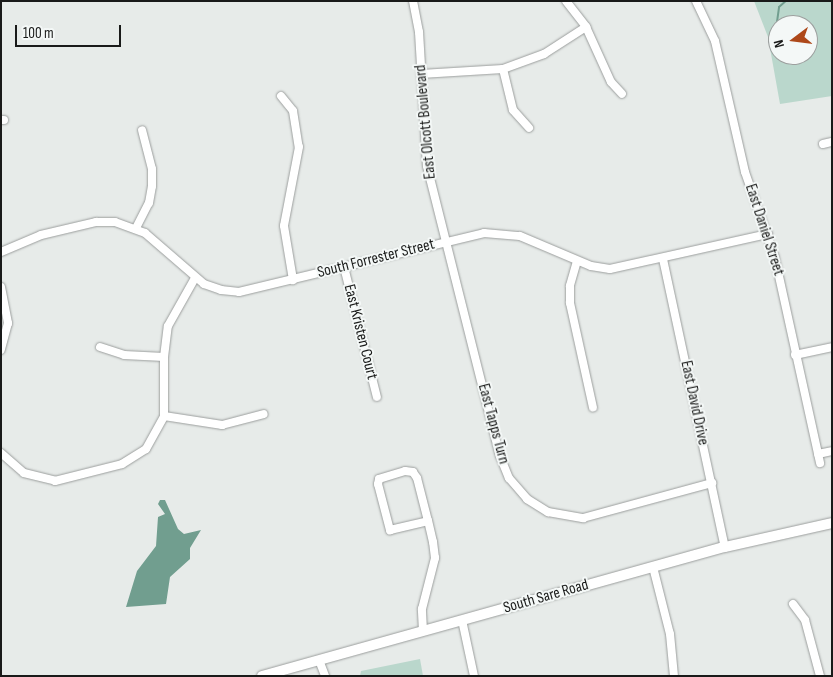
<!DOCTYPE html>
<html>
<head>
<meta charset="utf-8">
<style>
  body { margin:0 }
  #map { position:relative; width:833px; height:677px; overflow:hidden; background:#e7ebe9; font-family:"Sofia Sans Condensed",sans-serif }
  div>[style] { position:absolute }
  .green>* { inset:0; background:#bad7cc }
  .water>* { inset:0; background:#719e8f }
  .stream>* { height:2px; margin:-1px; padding:0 1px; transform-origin:1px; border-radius:1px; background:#719e8f }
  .roads { filter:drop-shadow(0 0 1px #9b9e9d) drop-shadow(0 0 1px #9b9e9d) }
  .minor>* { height:8px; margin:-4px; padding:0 4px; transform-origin:4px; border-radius:4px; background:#fff }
  .secondary>* { height:10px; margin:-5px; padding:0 5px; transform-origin:5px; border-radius:5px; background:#fff }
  span { translate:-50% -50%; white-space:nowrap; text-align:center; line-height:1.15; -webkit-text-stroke:4px #f4f8f7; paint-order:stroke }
  .street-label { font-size:16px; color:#191a19 }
  .frame { position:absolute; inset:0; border:2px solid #191a19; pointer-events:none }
  .north { position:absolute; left:768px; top:15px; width:50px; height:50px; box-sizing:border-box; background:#f4f8f7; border:1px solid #9c9f9e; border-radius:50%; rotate:255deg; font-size:14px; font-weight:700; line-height:20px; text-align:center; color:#191a19 }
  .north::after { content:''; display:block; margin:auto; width:18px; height:22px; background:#ad4819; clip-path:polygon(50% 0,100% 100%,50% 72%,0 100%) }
  .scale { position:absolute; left:15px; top:25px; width:106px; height:22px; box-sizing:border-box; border:2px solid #191a19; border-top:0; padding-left:6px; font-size:15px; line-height:18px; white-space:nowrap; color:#191a19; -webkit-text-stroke:4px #f4f8f7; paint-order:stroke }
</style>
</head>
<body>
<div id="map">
  <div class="green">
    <i style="clip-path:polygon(evenodd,754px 1px,832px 1px,832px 96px,780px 104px,768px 37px,754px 1px,778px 25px,808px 25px,808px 55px,778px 55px,778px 25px)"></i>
    <i style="clip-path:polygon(420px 659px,423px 676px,360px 676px,361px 671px)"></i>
  </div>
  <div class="water">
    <i style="clip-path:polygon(160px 500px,165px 500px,178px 529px,184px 534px,201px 530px,190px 548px,190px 559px,170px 577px,166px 604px,126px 607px,137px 571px,156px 546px,158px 517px,165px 514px,158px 504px)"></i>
  </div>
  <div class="stream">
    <i style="left:776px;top:29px;width:22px;rotate:-82deg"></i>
    <i style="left:779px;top:7px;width:9px;rotate:-41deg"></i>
  </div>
  <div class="roads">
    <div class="minor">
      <i style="left:413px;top:1px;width:32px;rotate:79deg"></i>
      <i style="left:419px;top:32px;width:134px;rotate:86.6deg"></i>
      <i style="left:427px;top:166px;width:299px;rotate:75.9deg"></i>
      <i style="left:500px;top:456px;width:24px;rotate:68deg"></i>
      <i style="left:509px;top:478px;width:28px;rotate:49deg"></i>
      <i style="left:527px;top:499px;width:25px;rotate:32deg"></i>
      <i style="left:548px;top:512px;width:36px;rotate:10deg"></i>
      <i style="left:583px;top:518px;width:134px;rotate:-15.2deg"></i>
      <i style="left:566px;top:1px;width:33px;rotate:52deg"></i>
      <i style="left:586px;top:27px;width:60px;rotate:65.6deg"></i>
      <i style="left:611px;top:82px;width:16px;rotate:47deg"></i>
      <i style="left:696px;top:1px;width:44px;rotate:64.6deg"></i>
      <i style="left:715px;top:41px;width:134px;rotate:77.1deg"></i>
      <i style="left:745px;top:172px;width:91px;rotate:70.8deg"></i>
      <i style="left:775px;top:258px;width:210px;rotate:77.6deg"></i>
      <i style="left:503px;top:69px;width:42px;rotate:76.3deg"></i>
      <i style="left:513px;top:110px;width:24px;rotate:48deg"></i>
      <i style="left:421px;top:74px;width:82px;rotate:-3.5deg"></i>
      <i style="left:503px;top:69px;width:44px;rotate:-20.1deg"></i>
      <i style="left:544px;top:54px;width:50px;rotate:-32.7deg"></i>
      <i style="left:281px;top:96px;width:19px;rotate:51deg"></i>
      <i style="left:293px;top:111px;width:36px;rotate:81deg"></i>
      <i style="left:299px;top:147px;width:80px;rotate:100.8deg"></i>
      <i style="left:284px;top:226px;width:55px;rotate:80.5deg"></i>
      <i style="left:1px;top:120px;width:3px"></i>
      <i style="left:823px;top:144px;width:9px;rotate:-13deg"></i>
      <i style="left:136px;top:228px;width:28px;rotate:-63deg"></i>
      <i style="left:149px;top:203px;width:17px;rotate:-80deg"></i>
      <i style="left:152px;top:186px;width:17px;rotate:-90deg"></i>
      <i style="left:152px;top:169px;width:40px;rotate:-104.4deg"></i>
      <i style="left:1px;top:252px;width:43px;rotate:-23deg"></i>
      <i style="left:41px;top:235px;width:57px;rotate:-13.3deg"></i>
      <i style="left:96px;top:222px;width:19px"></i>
      <i style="left:115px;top:222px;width:32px;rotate:20deg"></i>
      <i style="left:145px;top:233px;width:78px;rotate:40.8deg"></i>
      <i style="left:204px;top:284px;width:18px;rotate:19deg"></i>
      <i style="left:221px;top:290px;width:18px;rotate:6deg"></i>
      <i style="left:239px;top:292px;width:252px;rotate:-13.5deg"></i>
      <i style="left:484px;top:233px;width:36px;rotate:5deg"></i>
      <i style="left:520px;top:236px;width:77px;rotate:22.9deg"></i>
      <i style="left:591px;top:266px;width:19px;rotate:9deg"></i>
      <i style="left:610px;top:269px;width:162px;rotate:-12.5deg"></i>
      <i style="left:663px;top:259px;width:295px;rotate:77.9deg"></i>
      <i style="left:577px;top:261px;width:26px;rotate:106deg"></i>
      <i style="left:570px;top:286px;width:17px;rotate:90deg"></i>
      <i style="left:570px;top:303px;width:107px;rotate:77.6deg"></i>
      <i style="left:344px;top:267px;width:134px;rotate:75.8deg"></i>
      <i style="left:1px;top:287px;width:37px;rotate:79deg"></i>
      <i style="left:8px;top:323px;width:28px;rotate:105deg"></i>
      <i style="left:100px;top:347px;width:25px;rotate:18deg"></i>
      <i style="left:124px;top:355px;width:40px;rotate:2.9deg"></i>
      <i style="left:795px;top:355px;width:38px;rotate:-12deg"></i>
      <i style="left:164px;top:416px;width:59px;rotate:8.8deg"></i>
      <i style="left:222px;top:425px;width:43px;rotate:-14.7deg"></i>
      <i style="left:1px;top:453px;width:30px;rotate:41deg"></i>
      <i style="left:24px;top:473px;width:32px;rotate:14deg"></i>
      <i style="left:55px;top:481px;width:69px;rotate:-14.2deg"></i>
      <i style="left:122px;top:464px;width:28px;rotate:-32deg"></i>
      <i style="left:146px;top:449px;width:38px;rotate:-61deg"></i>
      <i style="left:164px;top:416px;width:59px;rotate:-90deg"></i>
      <i style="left:164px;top:357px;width:31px;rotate:-83deg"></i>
      <i style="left:168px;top:326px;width:55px;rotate:-60.6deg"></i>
      <i style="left:818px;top:454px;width:14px;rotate:-12deg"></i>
      <i style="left:653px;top:567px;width:69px;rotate:75.8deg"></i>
      <i style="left:670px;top:634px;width:42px;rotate:84.6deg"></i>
      <i style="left:793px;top:604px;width:20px;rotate:53deg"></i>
      <i style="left:805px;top:620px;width:58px;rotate:75deg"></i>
      <i style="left:462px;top:620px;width:57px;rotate:77.9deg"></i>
      <i style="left:423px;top:631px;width:22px;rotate:-93deg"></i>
      <i style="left:422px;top:609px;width:53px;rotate:-75.7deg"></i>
      <i style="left:435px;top:558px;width:16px;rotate:-97deg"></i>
      <i style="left:433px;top:542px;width:22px;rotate:-103deg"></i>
      <i style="left:428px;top:521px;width:44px;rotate:-104.3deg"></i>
      <i style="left:417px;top:478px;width:7px;rotate:-124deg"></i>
      <i style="left:413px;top:472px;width:8px;rotate:-173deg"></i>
      <i style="left:405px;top:471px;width:27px;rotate:163deg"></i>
      <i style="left:379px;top:479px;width:5px;rotate:101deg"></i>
      <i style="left:378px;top:484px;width:48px;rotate:75.4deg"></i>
      <i style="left:390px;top:530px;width:39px;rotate:-13deg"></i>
      <i style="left:319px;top:660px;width:17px;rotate:69deg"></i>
    </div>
    <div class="secondary">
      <i style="left:262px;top:676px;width:481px;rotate:-15.6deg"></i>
      <i style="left:725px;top:547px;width:110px;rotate:-12.6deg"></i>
    </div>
  </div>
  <div class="street-label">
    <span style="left:426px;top:122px;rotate:-95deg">East Olcott Boulevard</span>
    <span style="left:764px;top:230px;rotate:72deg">East Daniel Street</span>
    <span style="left:376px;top:259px;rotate:-14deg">South Forrester Street</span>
    <span style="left:360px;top:332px;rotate:76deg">East Kristen Court</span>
    <span style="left:694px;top:403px;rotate:78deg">East David Drive</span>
    <span style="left:493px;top:424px;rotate:75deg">East Tapps Turn</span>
    <span style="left:546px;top:597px;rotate:-16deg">South Sare Road</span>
  </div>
  <div class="frame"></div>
  <div class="north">N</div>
  <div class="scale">100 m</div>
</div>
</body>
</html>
